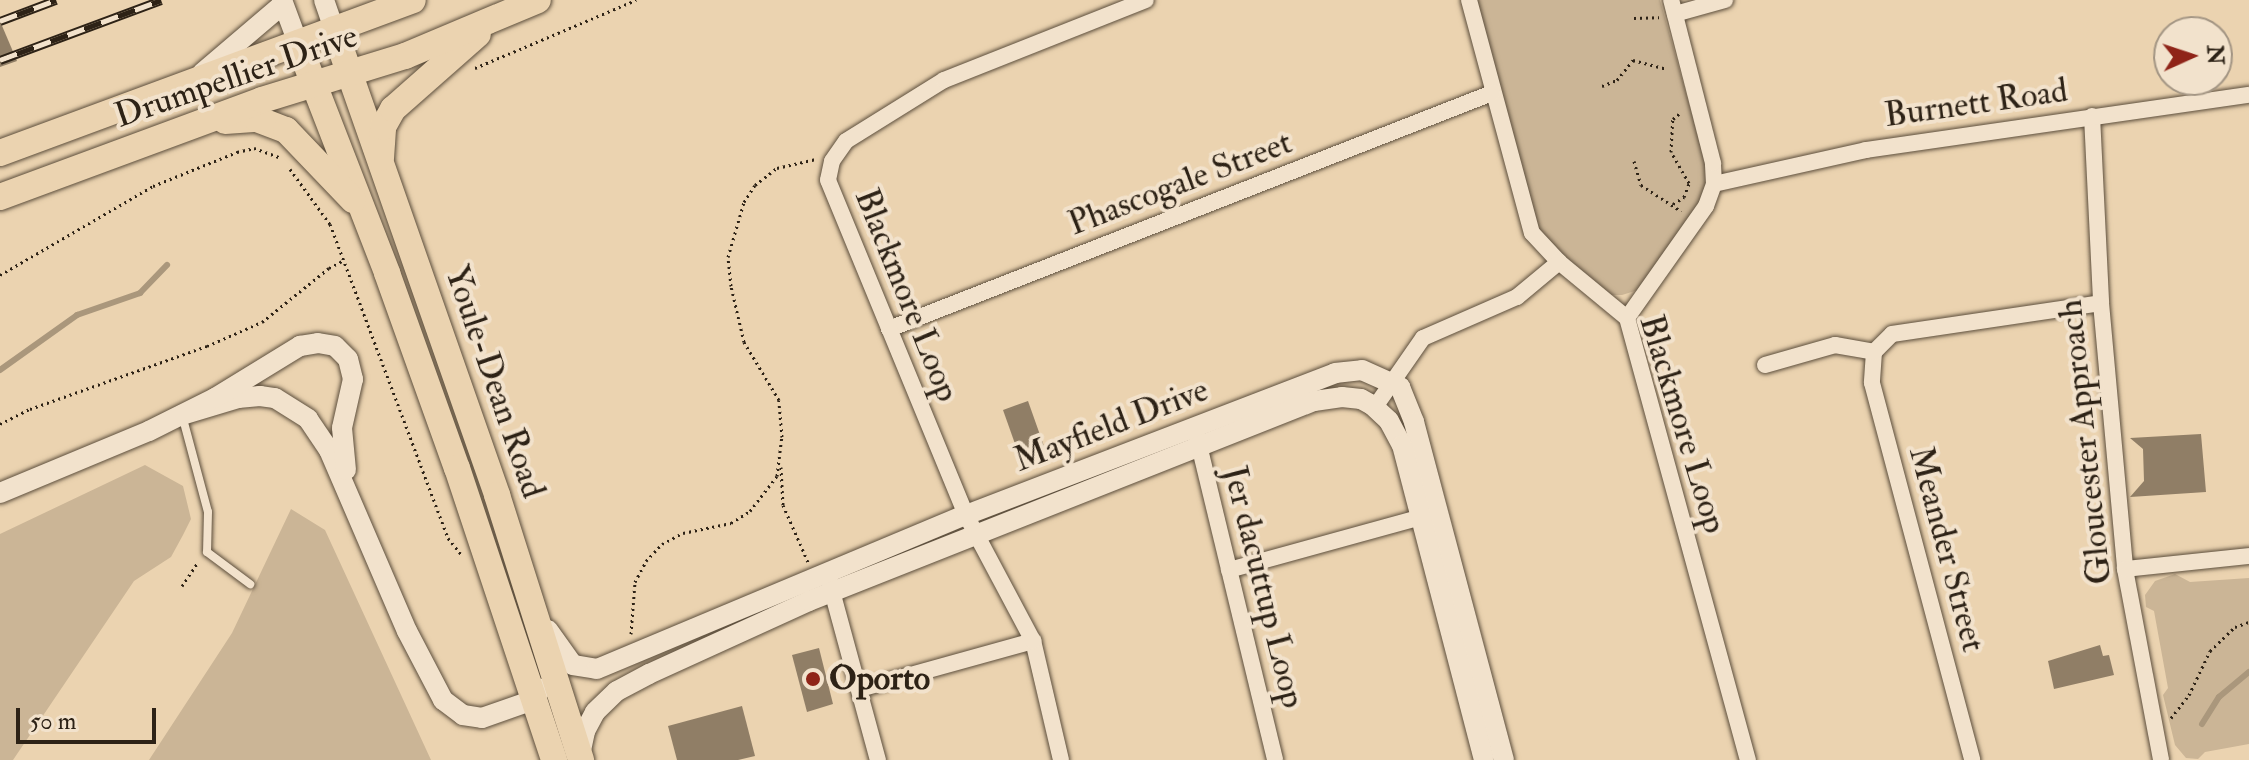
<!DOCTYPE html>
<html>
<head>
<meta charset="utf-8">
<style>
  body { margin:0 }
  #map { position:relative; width:2249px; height:760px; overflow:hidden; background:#ebd3b0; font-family:"IM FELL Double Pica",serif }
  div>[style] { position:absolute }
  .green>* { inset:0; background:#cbb596 }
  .stream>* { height:6px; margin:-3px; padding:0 3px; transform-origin:3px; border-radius:3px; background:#aa977c }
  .building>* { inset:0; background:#907e66 }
  .path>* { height:3px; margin-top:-1.5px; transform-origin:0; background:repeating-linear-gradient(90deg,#2d2216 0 2px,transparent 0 6px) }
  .roads { filter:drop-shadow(0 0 2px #5c4e3c) drop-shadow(0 0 2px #5c4e3c) }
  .service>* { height:8px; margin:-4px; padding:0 4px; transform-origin:4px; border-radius:4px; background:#f2e2cc }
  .minor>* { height:16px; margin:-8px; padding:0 8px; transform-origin:8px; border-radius:8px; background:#f2e2cc }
  .tertiary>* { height:20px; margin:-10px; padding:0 10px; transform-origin:10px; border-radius:10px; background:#f2e2cc }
  .primary>* { height:26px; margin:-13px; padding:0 13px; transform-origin:13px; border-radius:13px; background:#ebd3b0 }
  .rail>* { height:9px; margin-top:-4.5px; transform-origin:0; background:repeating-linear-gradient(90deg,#f2e2cc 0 18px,#2d2216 0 36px); box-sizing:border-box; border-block:2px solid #2d2216 }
  .dots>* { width:22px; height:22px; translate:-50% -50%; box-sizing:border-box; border:4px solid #f2e2cc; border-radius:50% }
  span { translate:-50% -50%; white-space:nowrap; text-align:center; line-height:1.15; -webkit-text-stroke:8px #f2e2cc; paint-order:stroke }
  .street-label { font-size:34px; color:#2d2216 }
  .poi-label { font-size:34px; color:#2d2216; font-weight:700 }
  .left { translate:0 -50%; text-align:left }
  .north { position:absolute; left:2153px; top:16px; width:80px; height:80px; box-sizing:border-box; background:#f2e2cc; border:2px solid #a39583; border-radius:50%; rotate:87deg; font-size:22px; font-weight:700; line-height:32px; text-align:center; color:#2d2216 }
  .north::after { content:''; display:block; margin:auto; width:28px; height:36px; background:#8f2418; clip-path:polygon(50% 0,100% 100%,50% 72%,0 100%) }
  .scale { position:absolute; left:16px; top:708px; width:140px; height:36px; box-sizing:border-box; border:4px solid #2d2216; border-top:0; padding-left:10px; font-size:24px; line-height:28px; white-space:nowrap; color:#2d2216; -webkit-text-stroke:6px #f2e2cc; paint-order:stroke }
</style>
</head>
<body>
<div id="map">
  <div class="green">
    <i style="clip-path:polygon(1472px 0,1660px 0,1709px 176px,1696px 214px,1638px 290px,1622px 295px,1607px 295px,1544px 244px,1531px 212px)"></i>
    <i style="clip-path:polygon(145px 465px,183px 486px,191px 519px,183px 535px,171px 557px,134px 581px,13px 760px,0 760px,0 534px)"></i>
    <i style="clip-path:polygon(291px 509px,325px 530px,431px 760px,149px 760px,232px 633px)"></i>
    <i style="clip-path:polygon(2175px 574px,2190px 582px,2249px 578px,2249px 744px,2205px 752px,2198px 759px,2186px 758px,2175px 745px,2163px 695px,2168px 688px,2154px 611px,2146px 607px,2145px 595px,2155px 581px)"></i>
  </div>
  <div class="stream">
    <i style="left:0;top:370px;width:95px;rotate:-35.5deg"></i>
    <i style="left:77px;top:315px;width:67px;rotate:-19.2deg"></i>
    <i style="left:140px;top:293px;width:39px;rotate:-46deg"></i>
    <i style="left:2202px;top:724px;width:32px;rotate:-58deg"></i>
    <i style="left:2219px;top:697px;width:39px;rotate:-40deg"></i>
  </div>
  <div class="building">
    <i style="clip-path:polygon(0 21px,17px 61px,0 67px)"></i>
    <i style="clip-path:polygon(1028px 401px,1045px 449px,1020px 458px,1003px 410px)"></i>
    <i style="clip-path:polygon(2201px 434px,2206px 492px,2130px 497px,2144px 481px,2143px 449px,2130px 438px)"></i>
    <i style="clip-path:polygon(2100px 645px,2103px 656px,2109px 655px,2114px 675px,2054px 689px,2048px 661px)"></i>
    <i style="clip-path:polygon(819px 648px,833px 704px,807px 712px,792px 655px)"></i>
    <i style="clip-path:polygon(742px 706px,755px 756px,738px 760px,677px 760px,668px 726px)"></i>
  </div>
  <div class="path">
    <i style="left:1634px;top:18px;width:25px;rotate:-2deg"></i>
    <i style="left:475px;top:68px;width:175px;rotate:-22.9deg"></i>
    <i style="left:1602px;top:86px;width:16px;rotate:-22deg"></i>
    <i style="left:1617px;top:80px;width:26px;rotate:-51deg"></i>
    <i style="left:1633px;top:60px;width:35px;rotate:15deg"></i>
    <i style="left:1634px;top:161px;width:25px;rotate:74deg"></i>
    <i style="left:1641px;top:185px;width:48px;rotate:33deg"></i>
    <i style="left:290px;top:169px;width:68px;rotate:54deg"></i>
    <i style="left:330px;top:224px;width:335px;rotate:69.4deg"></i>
    <i style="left:448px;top:538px;width:21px;rotate:51deg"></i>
    <i style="left:1673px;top:204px;width:13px;rotate:-32deg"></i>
    <i style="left:1684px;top:197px;width:15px;rotate:-70deg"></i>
    <i style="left:1689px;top:183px;width:36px;rotate:-120deg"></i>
    <i style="left:1671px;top:152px;width:33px;rotate:-87deg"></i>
    <i style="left:1673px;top:119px;width:9px;rotate:-41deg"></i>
    <i style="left:0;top:275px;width:177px;rotate:-30.2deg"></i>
    <i style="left:153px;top:186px;width:91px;rotate:-22deg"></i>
    <i style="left:237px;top:152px;width:17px;rotate:-13deg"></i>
    <i style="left:254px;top:148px;width:27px;rotate:20deg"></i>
    <i style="left:0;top:424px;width:34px;rotate:-27deg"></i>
    <i style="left:30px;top:409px;width:188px;rotate:-19.6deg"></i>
    <i style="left:207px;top:346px;width:60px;rotate:-23.6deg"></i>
    <i style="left:262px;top:322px;width:86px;rotate:-38.9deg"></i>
    <i style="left:329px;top:268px;width:17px;rotate:-28deg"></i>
    <i style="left:781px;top:467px;width:38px;rotate:87deg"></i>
    <i style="left:783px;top:505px;width:62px;rotate:66.3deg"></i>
    <i style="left:182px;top:586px;width:29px;rotate:-56deg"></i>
    <i style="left:631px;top:634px;width:52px;rotate:-85.6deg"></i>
    <i style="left:635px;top:582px;width:24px;rotate:-62deg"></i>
    <i style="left:646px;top:561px;width:23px;rotate:-47deg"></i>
    <i style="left:662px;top:544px;width:24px;rotate:-28deg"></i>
    <i style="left:683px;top:533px;width:49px;rotate:-11.8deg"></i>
    <i style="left:731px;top:523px;width:22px;rotate:-32deg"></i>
    <i style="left:750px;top:511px;width:44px;rotate:-52.4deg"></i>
    <i style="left:777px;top:476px;width:39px;rotate:-83deg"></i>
    <i style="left:782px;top:437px;width:37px;rotate:-95deg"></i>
    <i style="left:779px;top:400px;width:68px;rotate:-121.1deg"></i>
    <i style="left:744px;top:342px;width:57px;rotate:-103.1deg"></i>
    <i style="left:731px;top:286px;width:29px;rotate:-96deg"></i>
    <i style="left:728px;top:257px;width:57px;rotate:-73.8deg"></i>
    <i style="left:744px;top:202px;width:20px;rotate:-57deg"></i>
    <i style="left:755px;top:185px;width:28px;rotate:-38deg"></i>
    <i style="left:777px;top:168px;width:40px;rotate:-13deg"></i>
    <i style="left:2171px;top:718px;width:29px;rotate:-52deg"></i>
    <i style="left:2189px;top:695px;width:49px;rotate:-64.5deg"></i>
    <i style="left:2210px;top:651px;width:35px;rotate:-44deg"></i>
    <i style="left:2235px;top:627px;width:15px;rotate:-20deg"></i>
  </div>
  <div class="roads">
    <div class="service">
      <i style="left:182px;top:415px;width:100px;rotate:75deg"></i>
      <i style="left:208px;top:512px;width:40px;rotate:91.4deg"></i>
      <i style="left:207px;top:552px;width:54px;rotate:36.7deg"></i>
    </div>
    <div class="minor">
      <i style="left:1469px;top:0;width:241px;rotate:74.9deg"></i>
      <i style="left:1532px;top:233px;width:40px;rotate:47deg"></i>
      <i style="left:1559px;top:262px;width:88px;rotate:39.5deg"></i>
      <i style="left:1627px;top:318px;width:458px;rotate:74.7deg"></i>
      <i style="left:1675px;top:14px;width:52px;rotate:-15.6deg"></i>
      <i style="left:2092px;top:116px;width:187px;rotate:87.2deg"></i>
      <i style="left:2101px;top:303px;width:267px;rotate:84.8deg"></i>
      <i style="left:2125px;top:569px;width:194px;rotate:79.3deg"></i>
      <i style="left:1714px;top:184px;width:156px;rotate:-12.6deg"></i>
      <i style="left:1866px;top:150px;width:387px;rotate:-8.2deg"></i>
      <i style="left:1627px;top:318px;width:137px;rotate:-54.8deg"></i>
      <i style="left:1706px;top:206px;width:23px;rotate:-70deg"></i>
      <i style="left:1714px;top:184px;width:21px;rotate:-93deg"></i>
      <i style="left:1713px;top:163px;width:168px;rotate:-104.4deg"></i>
      <i style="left:889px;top:329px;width:648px;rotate:-21.37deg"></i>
      <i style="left:1874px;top:352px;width:31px;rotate:94deg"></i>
      <i style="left:1872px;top:383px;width:390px;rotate:75.1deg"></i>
      <i style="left:1765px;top:365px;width:73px;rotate:-15.9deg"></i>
      <i style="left:1835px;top:345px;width:40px;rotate:10deg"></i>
      <i style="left:1874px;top:352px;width:25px;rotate:-45deg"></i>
      <i style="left:1892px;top:334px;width:211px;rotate:-8.4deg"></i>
      <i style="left:1375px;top:407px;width:84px;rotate:-55.2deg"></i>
      <i style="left:1423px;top:338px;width:103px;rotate:-23.6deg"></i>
      <i style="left:1517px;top:297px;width:55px;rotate:-39.8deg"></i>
      <i style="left:1197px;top:437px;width:332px;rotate:76.4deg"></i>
      <i style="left:2125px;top:569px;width:125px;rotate:-6deg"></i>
      <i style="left:1229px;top:570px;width:211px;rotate:-15.4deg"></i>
      <i style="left:829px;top:580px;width:187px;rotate:74.8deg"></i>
      <i style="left:860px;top:689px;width:180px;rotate:-15.5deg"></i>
      <i style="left:1061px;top:760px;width:122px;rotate:-103.2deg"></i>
      <i style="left:1033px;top:641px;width:143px;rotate:-118deg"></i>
      <i style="left:966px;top:515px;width:362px;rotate:-112.4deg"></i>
      <i style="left:828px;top:180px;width:19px;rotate:-78deg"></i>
      <i style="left:832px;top:161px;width:24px;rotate:-55deg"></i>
      <i style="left:846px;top:141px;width:115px;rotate:-31.9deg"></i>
      <i style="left:944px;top:80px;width:217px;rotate:-21.6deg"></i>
    </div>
    <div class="tertiary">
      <i style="left:282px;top:0;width:46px;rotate:69.6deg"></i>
      <i style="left:324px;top:0;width:31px;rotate:71deg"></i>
      <i style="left:202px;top:73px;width:106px;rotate:-40.4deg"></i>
      <i style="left:182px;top:415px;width:59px;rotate:-16.9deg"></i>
      <i style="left:238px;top:398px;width:22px;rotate:-5deg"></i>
      <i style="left:260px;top:396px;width:15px;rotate:8deg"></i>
      <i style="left:275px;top:398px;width:39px;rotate:32deg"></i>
      <i style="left:308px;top:419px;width:37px;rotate:56deg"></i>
      <i style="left:329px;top:450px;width:197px;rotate:66.7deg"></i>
      <i style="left:407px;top:631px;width:78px;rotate:62.4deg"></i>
      <i style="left:443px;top:700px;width:25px;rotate:37deg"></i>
      <i style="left:463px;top:715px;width:19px;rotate:9deg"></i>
      <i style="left:482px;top:718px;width:54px;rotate:-19.4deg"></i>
      <i style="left:533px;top:700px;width:14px;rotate:-54deg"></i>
      <i style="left:0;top:493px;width:161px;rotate:-22.6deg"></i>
      <i style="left:149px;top:431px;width:74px;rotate:-26.6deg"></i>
      <i style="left:215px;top:398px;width:100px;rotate:-31.5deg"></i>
      <i style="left:300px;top:346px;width:18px;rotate:-9deg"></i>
      <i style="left:318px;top:343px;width:17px;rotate:10deg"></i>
      <i style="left:335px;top:346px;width:18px;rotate:45deg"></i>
      <i style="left:348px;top:359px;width:21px;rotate:76deg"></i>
      <i style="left:353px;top:379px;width:50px;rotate:102.7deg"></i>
      <i style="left:342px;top:428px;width:42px;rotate:84.6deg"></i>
      <i style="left:548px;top:630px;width:43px;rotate:54.5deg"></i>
      <i style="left:573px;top:665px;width:24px;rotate:9deg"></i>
      <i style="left:597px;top:669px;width:400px;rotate:-22.7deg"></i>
      <i style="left:966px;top:515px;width:395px;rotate:-21deg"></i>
      <i style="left:1335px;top:373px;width:27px;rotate:-6deg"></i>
      <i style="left:1362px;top:370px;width:42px;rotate:24.1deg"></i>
      <i style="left:1400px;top:387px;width:38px;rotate:68deg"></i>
      <i style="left:1414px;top:422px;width:350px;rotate:75.1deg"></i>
      <i style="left:580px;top:755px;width:25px;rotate:-78deg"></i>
      <i style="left:585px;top:731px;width:21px;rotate:-62deg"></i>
      <i style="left:595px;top:712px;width:30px;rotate:-44deg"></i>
      <i style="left:617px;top:691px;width:36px;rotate:-28deg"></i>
      <i style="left:649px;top:674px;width:176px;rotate:-24.5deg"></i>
      <i style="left:809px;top:601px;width:543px;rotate:-21.61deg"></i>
      <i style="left:1314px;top:401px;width:28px;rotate:-8deg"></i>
      <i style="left:1342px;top:397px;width:19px;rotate:6deg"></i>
      <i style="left:1361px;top:399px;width:13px;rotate:29deg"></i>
      <i style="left:1372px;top:405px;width:23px;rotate:43deg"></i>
      <i style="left:1389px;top:421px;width:27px;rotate:62deg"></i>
      <i style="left:1402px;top:445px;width:325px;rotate:75.4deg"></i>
    </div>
    <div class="primary">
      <i style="left:334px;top:29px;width:494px;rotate:70.7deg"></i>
      <i style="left:497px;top:495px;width:278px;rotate:72.4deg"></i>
      <i style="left:298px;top:43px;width:247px;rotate:68.8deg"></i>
      <i style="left:387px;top:273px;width:207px;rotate:70.3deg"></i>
      <i style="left:457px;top:468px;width:308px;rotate:71.6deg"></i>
      <i style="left:225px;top:121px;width:32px;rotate:-4deg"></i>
      <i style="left:257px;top:119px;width:31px;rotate:21deg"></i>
      <i style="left:286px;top:130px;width:97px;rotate:46.3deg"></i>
      <i style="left:0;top:153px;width:440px;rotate:-20.3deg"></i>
      <i style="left:381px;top:158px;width:31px;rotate:-86deg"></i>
      <i style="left:383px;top:127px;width:21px;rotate:-61deg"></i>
      <i style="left:393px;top:109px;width:113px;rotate:-41.4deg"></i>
      <i style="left:0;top:197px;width:279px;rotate:-20.3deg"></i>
      <i style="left:262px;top:100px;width:150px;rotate:-17.1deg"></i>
      <i style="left:405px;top:56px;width:144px;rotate:-22.8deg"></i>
    </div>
  </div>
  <div class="rail">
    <i style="left:0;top:21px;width:60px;rotate:-20.6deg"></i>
    <i style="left:0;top:60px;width:172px;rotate:-20.4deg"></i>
  </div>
  <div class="dots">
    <i style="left:813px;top:679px;background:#8f2418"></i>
  </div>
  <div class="street-label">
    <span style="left:236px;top:76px;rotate:-19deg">Drumpellier Drive</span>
    <span style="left:1976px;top:103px;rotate:-8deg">Burnett Road</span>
    <span style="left:1180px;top:183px;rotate:-21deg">Phascogale Street</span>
    <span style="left:907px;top:295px;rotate:68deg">Blackmore Loop</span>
    <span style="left:495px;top:382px;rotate:71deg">Youle-Dean Road</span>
    <span style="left:1683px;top:424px;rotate:73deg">Blackmore Loop</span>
    <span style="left:1111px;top:425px;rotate:-21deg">Mayfield Drive</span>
    <span style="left:2085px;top:442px;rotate:-96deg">Gloucester Approach</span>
    <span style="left:1947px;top:549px;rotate:75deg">Meander Street</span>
    <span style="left:1264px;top:587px;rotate:76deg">Jer dacuttup Loop</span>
  </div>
  <div class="poi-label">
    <span class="left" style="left:829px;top:679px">Oporto</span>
  </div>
  <div class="north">N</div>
  <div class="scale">50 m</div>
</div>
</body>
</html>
